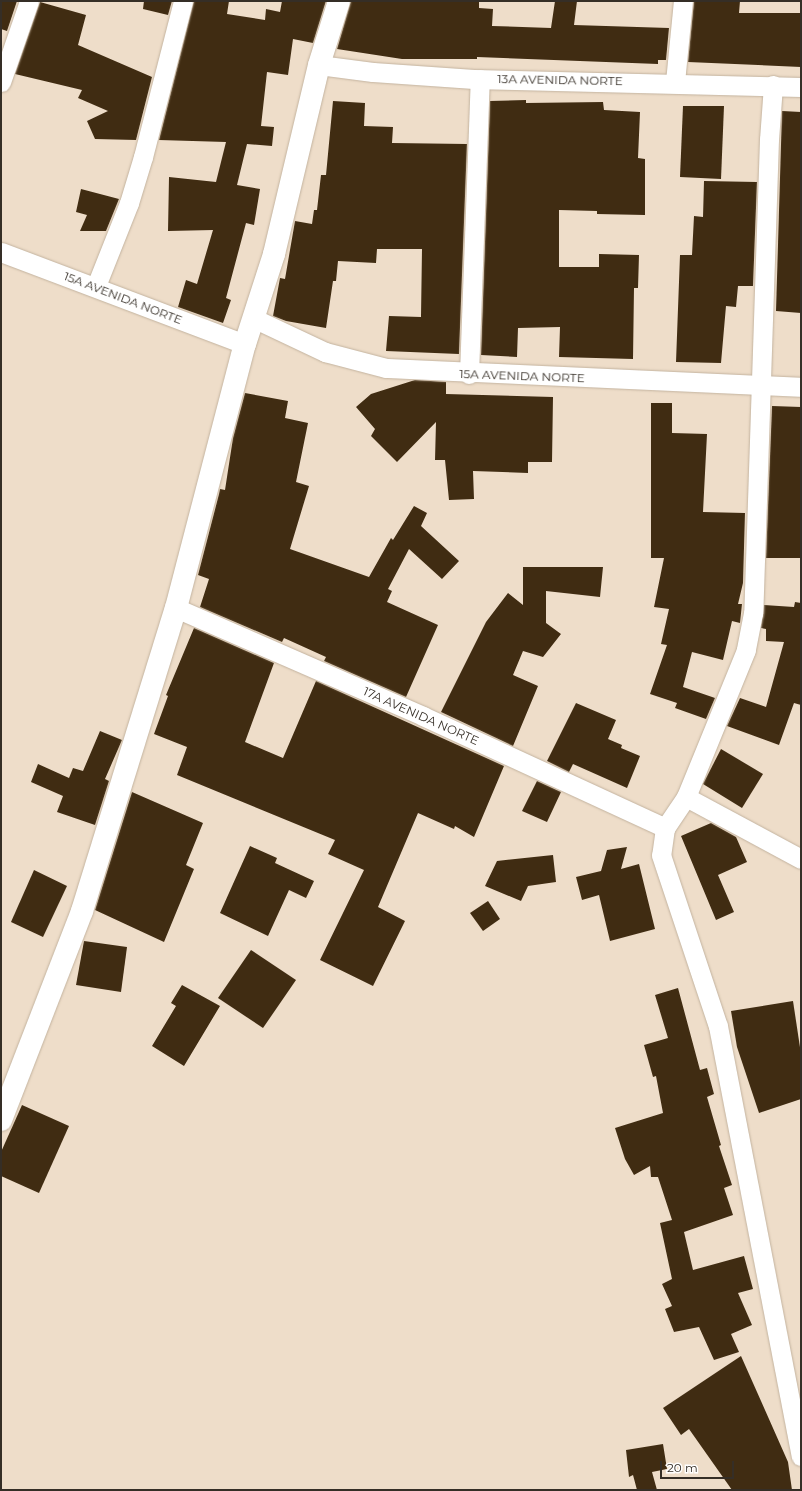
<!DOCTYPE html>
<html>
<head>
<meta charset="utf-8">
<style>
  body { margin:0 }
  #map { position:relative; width:802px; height:1491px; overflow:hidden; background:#eeddc9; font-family:Montserrat,sans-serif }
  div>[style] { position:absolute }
  .building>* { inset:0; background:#402c12 }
  .roads { filter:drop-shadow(0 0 1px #c3b39f) drop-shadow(0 0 1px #c3b39f) }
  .street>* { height:19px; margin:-9.5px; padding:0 9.5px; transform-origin:9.5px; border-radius:9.5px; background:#fff }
  .secondary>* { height:22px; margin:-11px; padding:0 11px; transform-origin:11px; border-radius:11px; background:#fff }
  span { translate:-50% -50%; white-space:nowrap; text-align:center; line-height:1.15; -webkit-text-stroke:4px #fff; paint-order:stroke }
  .street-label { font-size:12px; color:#352e26 }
  .frame { position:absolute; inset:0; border:2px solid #352e26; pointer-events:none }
  .scale { position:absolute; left:660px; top:1461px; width:74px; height:18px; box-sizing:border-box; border:2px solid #352e26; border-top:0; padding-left:5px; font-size:12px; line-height:14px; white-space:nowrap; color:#352e26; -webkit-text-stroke:3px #fff; paint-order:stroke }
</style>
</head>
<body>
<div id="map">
  <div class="building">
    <i style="clip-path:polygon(1px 1px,17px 1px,7px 31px,1px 29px)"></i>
    <i style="clip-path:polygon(144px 1px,172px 1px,168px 15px,143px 9px)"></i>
    <i style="clip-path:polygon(194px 1px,229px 1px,227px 14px,265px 20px,266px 9px,280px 12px,282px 1px,326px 1px,313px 43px,293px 39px,288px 75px,267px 72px,261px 126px,274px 127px,272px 146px,247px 144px,237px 185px,260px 189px,254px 225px,246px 223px,226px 298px,231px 300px,223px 323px,178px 307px,186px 280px,197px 284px,213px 230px,168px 231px,169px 177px,216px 182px,226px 142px,159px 140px)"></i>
    <i style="clip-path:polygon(351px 1px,479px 1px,479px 8px,493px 9px,492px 26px,551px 28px,555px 1px,577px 1px,574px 25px,669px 28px,666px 60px,658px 60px,658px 64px,477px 57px,477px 59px,402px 59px,337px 49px)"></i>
    <i style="clip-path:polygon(694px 1px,740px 1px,739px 13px,801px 13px,801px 67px,688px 62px)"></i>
    <i style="clip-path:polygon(40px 2px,86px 15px,78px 45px,152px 77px,136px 140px,95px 139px,87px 121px,108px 111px,78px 98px,82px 90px,15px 74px)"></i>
    <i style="clip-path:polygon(526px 100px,526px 103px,603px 102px,604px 110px,640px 112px,638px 158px,645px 159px,645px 215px,597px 214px,597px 211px,559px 210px,559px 267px,599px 267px,599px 254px,639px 255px,638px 288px,634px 288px,633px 359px,559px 357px,560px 327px,518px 328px,517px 357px,481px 355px,490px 101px)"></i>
    <i style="clip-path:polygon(333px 101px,365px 103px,364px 126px,393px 127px,392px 143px,467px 144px,459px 354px,386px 351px,389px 316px,421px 317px,422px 249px,377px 249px,376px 263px,338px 261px,336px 281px,333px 281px,326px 328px,286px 321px,273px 316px,280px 278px,285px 279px,295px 221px,312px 224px,314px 210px,317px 210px,321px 175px,326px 175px)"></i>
    <i style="clip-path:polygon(683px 106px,724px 106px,721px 179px,680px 177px)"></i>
    <i style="clip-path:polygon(782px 111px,801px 112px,801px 313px,776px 311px)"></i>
    <i style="clip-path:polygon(704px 181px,757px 182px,753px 286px,738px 286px,736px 307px,726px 306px,721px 363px,676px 362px,680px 255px,692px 255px,694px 216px,703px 217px)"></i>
    <i style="clip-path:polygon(81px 189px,119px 199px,106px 231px,80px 231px,87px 215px,76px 212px)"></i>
    <i style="clip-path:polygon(415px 380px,446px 382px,446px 394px,553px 397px,552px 462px,528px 462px,528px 473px,473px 471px,474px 499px,449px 500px,445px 460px,435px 460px,436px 422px,397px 462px,371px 436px,375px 429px,356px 407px,371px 394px)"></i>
    <i style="clip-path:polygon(245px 393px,288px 401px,285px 418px,308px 423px,296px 482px,309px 486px,290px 549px,369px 577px,391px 538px,393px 540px,414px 506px,427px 513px,421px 526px,459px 561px,442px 579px,409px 549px,388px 589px,392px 591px,387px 602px,438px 625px,406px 697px,324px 661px,326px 657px,284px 638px,282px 642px,200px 607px,209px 579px,198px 575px,219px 494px,220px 489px,225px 490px,233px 438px)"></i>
    <i style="clip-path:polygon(651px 403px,672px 403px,672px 433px,707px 434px,703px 512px,745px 513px,743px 583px,738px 604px,742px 604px,740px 623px,732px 621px,723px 660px,692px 652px,683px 687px,715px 698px,706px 719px,675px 708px,677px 703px,650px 694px,667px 645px,661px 644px,669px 609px,654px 607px,664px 558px,651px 558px)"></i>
    <i style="clip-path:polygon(772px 406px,801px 407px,801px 558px,766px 558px)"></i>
    <i style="clip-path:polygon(523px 567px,603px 567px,600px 597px,546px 591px,546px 623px,561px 634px,543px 657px,523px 651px,513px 675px,538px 686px,513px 746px,441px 712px,486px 622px,508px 593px,523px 605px)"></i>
    <i style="clip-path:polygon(795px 602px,801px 603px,801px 705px,794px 703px,779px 745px,727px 726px,740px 698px,766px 707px,784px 642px,766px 641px,766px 629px,761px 628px,764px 605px,794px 607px)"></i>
    <i style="clip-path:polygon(194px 628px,274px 663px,245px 742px,283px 758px,316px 681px,504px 766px,474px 837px,455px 826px,454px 829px,418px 813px,378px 907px,405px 921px,373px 986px,320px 960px,364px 870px,328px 854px,335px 840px,177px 775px,187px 747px,154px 734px,168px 696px,166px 695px)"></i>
    <i style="clip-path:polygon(576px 703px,616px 720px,608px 739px,622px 745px,621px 748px,640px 756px,627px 788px,573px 764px,569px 772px,547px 761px)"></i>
    <i style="clip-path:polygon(100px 731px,122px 740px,105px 779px,109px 781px,95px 825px,57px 812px,63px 796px,31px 782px,38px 764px,69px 778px,73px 768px,83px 771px)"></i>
    <i style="clip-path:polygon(721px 749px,763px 774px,742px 808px,703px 784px)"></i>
    <i style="clip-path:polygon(537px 781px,561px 792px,547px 822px,522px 811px)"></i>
    <i style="clip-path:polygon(132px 792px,203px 823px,186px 865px,194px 869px,164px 942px,95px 910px)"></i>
    <i style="clip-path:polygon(711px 823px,736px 837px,747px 862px,718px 875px,734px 912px,716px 920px,681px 836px)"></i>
    <i style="clip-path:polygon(250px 846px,277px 858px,275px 863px,314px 881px,306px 898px,289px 890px,268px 936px,220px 913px)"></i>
    <i style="clip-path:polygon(627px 847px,621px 869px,639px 864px,655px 929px,610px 941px,599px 895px,582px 900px,576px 877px,601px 871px,607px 850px)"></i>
    <i style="clip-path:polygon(553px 855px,556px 882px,528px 886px,521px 901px,485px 886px,497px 861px)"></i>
    <i style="clip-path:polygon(34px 870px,67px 886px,43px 937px,11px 922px)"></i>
    <i style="clip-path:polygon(488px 901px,500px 919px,483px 931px,470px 913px)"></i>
    <i style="clip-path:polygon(84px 941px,127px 947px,121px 992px,76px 985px)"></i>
    <i style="clip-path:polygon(251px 950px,296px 980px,263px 1028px,218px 998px)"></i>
    <i style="clip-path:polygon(182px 985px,220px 1006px,184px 1066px,152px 1046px,176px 1006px,171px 1003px)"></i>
    <i style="clip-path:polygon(678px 988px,700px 1070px,707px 1068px,714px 1094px,707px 1097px,721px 1145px,719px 1146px,732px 1185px,724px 1188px,733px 1215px,684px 1232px,693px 1270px,744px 1256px,753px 1289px,738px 1293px,752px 1325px,731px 1334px,739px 1352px,714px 1360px,699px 1327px,674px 1332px,665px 1309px,672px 1306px,662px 1284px,672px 1279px,660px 1223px,672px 1220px,658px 1177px,651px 1177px,650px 1166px,634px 1175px,625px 1159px,615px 1128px,663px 1113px,656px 1076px,653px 1077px,644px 1045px,668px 1038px,655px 995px)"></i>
    <i style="clip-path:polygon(793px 1001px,801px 1054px,801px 1099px,759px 1113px,737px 1047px,731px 1011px)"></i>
    <i style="clip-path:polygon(22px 1105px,69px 1126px,39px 1193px,1px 1176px,1px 1152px)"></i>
    <i style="clip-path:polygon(741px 1356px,788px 1462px,792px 1490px,732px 1490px,689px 1429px,681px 1435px,663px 1408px)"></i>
    <i style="clip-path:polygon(663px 1444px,667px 1469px,652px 1472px,657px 1490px,637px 1490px,633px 1475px,629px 1477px,626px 1450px)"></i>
  </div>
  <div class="roads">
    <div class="street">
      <i style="left:319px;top:65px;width:54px;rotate:7.4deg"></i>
      <i style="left:373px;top:72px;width:101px;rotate:4deg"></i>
      <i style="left:474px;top:79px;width:327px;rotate:1.4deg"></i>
      <i style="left:1px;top:82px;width:86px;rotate:-70.9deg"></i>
      <i style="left:675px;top:82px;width:81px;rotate:-84.4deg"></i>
      <i style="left:773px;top:85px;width:54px;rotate:94.2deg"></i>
      <i style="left:769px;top:139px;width:474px;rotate:91.9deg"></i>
      <i style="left:753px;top:613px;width:38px;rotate:101deg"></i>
      <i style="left:746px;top:650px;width:159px;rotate:112.2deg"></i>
      <i style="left:686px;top:797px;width:37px;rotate:124deg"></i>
      <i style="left:665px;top:828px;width:27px;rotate:98deg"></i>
      <i style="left:661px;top:855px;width:180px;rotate:71.6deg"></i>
      <i style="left:718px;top:1026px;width:438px;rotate:79.1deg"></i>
      <i style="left:1px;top:252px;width:261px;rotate:20.7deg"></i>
      <i style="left:96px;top:286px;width:89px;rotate:-68.3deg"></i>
      <i style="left:129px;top:203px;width:48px;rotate:-73.1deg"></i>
      <i style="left:143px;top:157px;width:161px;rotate:-75.6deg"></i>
      <i style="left:253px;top:318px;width:80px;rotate:25.3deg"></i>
      <i style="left:325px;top:352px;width:63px;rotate:14.7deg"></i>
      <i style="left:386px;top:368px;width:415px;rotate:2.6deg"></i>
      <i style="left:469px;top:374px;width:295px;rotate:-87.9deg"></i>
      <i style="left:176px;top:608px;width:270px;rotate:23.6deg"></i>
      <i style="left:423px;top:716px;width:267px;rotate:24.8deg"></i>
      <i style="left:686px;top:797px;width:131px;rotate:28.3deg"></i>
    </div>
    <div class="secondary">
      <i style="left:1px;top:1120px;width:224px;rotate:-68.8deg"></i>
      <i style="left:82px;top:911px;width:317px;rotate:-72.8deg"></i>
      <i style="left:176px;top:608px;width:273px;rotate:-75.4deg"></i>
      <i style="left:245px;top:344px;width:95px;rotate:-72.1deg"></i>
      <i style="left:274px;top:254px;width:194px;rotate:-76.6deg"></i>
      <i style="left:319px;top:65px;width:67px;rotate:-72.6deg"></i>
    </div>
  </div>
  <div class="street-label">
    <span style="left:560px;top:80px;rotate:1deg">13A AVENIDA NORTE</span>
    <span style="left:123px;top:298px;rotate:21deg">15A AVENIDA NORTE</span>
    <span style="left:522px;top:376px;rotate:2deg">15A AVENIDA NORTE</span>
    <span style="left:421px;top:716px;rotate:24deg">17A AVENIDA NORTE</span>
  </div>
  <div class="frame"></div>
  <div class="scale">20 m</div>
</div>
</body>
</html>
